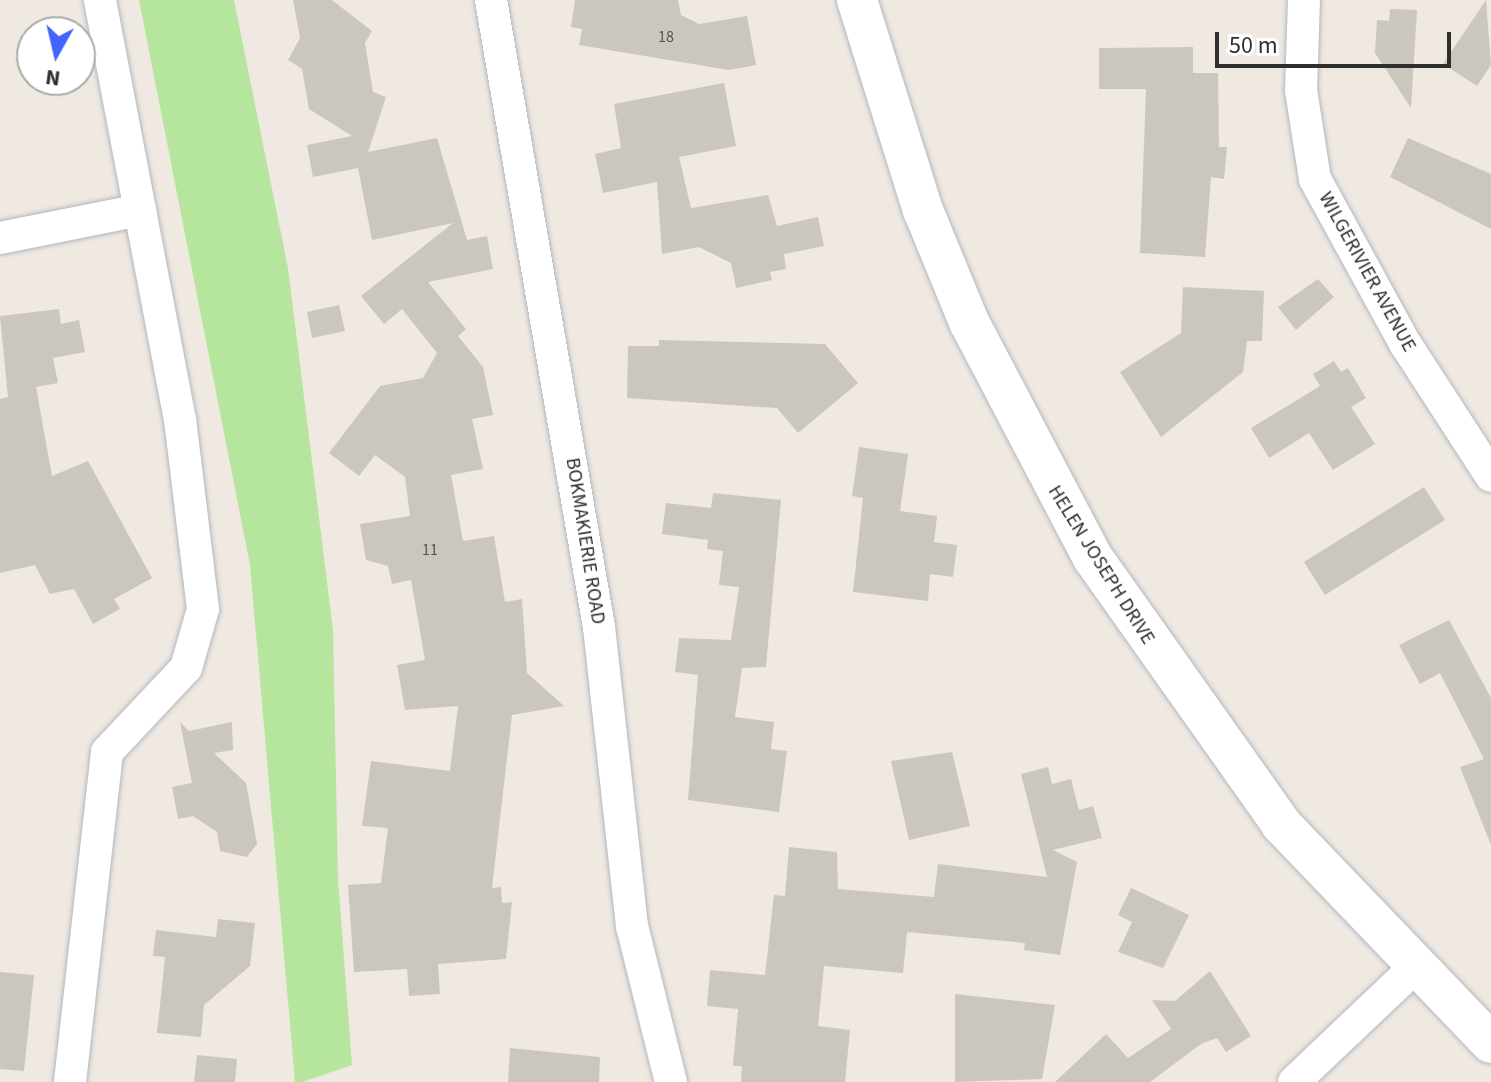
<!DOCTYPE html>
<html>
<head>
<meta charset="utf-8">
<style>
  body { margin:0 }
  #map { position:relative; width:1491px; height:1082px; overflow:hidden; background:#efe9e1; font-family:"Source Sans 3",sans-serif }
  div>[style] { position:absolute }
  .green>* { inset:0; background:#b6e59e }
  .building>* { inset:0; background:#cbc7bf }
  .roads { filter:drop-shadow(0 0 2px #b4b7c1) drop-shadow(0 0 2px #b4b7c1) }
  .minor>* { height:32px; margin:-16px; padding:0 16px; transform-origin:16px; border-radius:16px; background:#fff }
  .tertiary>* { height:40px; margin:-20px; padding:0 20px; transform-origin:20px; border-radius:20px; background:#fff }
  span { translate:-50% -50%; white-space:nowrap; text-align:center; line-height:1.15; -webkit-text-stroke:6px #fff; paint-order:stroke }
  .number-label { font-size:16px; color:#555452 }
  .number-label span { -webkit-text-stroke-width:0 }
  .street-label { font-size:20px; color:#2e2e2e }
  .north { position:absolute; left:16px; top:16px; width:80px; height:80px; box-sizing:border-box; background:#fff; border:2px solid #ababab; border-radius:50%; rotate:188deg; font-size:22px; font-weight:700; line-height:32px; text-align:center; color:#2e2e2e }
  .north::after { content:''; display:block; margin:auto; width:28px; height:36px; background:#4264fb; clip-path:polygon(50% 0,100% 100%,50% 72%,0 100%) }
  .scale { position:absolute; left:1215px; top:32px; width:236px; height:36px; box-sizing:border-box; border:4px solid #2e2e2e; border-top:0; padding-left:10px; font-size:24px; line-height:28px; white-space:nowrap; color:#2e2e2e; -webkit-text-stroke:6px #fff; paint-order:stroke }
</style>
</head>
<body>
<div id="map">
  <div class="green">
    <i style="clip-path:polygon(139px 0,234px 0,288px 268px,333px 630px,338px 879px,352px 1065px,302px 1082px,295px 1082px,250px 565px)"></i>
  </div>
  <div class="building">
    <i style="clip-path:polygon(293px 0,332px 0,372px 31px,365px 43px,373px 92px,386px 97px,368px 152px,437px 138px,467px 240px,487px 236px,493px 269px,428px 282px,466px 329px,458px 336px,483px 367px,493px 415px,472px 419px,483px 469px,451px 475px,463px 541px,494px 536px,505px 602px,522px 599px,527px 673px,564px 706px,512px 715px,492px 888px,501px 887px,502px 903px,512px 902px,506px 959px,438px 964px,440px 994px,409px 996px,407px 969px,354px 972px,348px 885px,381px 883px,388px 828px,362px 826px,371px 761px,450px 771px,458px 706px,405px 710px,397px 665px,425px 660px,411px 580px,392px 584px,388px 566px,366px 560px,360px 524px,410px 516px,405px 477px,375px 455px,359px 476px,329px 453px,380px 386px,423px 378px,437px 353px,402px 309px,384px 324px,361px 296px,453px 223px,372px 240px,358px 168px,313px 177px,307px 145px,352px 136px,309px 109px,302px 69px,288px 60px,300px 38px)"></i>
    <i style="clip-path:polygon(575px 0,678px 0,681px 15px,699px 24px,747px 16px,756px 65px,729px 70px,579px 45px,582px 29px,571px 27px)"></i>
    <i style="clip-path:polygon(1486px 0,1491px 65px,1477px 86px,1443px 64px)"></i>
    <i style="clip-path:polygon(1390px 9px,1417px 10px,1411px 108px,1375px 53px,1377px 20px,1389px 21px)"></i>
    <i style="clip-path:polygon(1193px 47px,1193px 73px,1218px 73px,1219px 147px,1227px 147px,1224px 179px,1211px 177px,1205px 257px,1140px 253px,1146px 89px,1099px 89px,1099px 48px)"></i>
    <i style="clip-path:polygon(724px 83px,736px 146px,679px 157px,691px 208px,768px 195px,777px 226px,818px 217px,824px 246px,784px 254px,786px 269px,770px 272px,772px 280px,736px 288px,731px 263px,699px 247px,662px 254px,657px 182px,603px 193px,595px 154px,621px 148px,614px 104px)"></i>
    <i style="clip-path:polygon(1408px 138px,1491px 174px,1491px 229px,1390px 177px)"></i>
    <i style="clip-path:polygon(1318px 279px,1334px 297px,1296px 330px,1278px 307px)"></i>
    <i style="clip-path:polygon(1183px 287px,1264px 291px,1262px 341px,1247px 341px,1243px 372px,1161px 437px,1120px 372px,1181px 333px)"></i>
    <i style="clip-path:polygon(339px 305px,345px 331px,312px 338px,307px 312px)"></i>
    <i style="clip-path:polygon(59px 309px,61px 324px,79px 320px,85px 352px,53px 358px,58px 383px,36px 387px,52px 476px,88px 461px,152px 578px,114px 599px,120px 609px,93px 624px,74px 589px,50px 594px,35px 565px,0 573px,0 399px,8px 397px,0 316px)"></i>
    <i style="clip-path:polygon(659px 340px,825px 344px,858px 383px,798px 433px,777px 408px,627px 398px,628px 346px,659px 346px)"></i>
    <i style="clip-path:polygon(1334px 361px,1341px 372px,1348px 368px,1366px 398px,1351px 407px,1375px 444px,1333px 470px,1309px 433px,1269px 458px,1251px 428px,1320px 386px,1313px 374px)"></i>
    <i style="clip-path:polygon(859px 447px,908px 454px,900px 511px,937px 516px,934px 542px,957px 545px,953px 577px,930px 574px,928px 601px,853px 592px,863px 498px,852px 496px)"></i>
    <i style="clip-path:polygon(1424px 487px,1445px 520px,1325px 595px,1304px 562px)"></i>
    <i style="clip-path:polygon(713px 493px,781px 500px,766px 667px,742px 668px,735px 717px,774px 722px,771px 749px,787px 751px,779px 812px,688px 800px,698px 675px,675px 672px,679px 638px,731px 640px,739px 587px,719px 585px,723px 551px,707px 549px,708px 540px,662px 534px,666px 503px,711px 508px)"></i>
    <i style="clip-path:polygon(1449px 620px,1491px 698px,1491px 845px,1460px 767px,1484px 759px,1440px 673px,1420px 684px,1399px 645px)"></i>
    <i style="clip-path:polygon(180px 722px,189px 731px,232px 722px,233px 750px,214px 753px,246px 783px,257px 844px,247px 857px,220px 851px,217px 832px,193px 816px,178px 819px,172px 787px,192px 783px)"></i>
    <i style="clip-path:polygon(952px 752px,970px 826px,909px 840px,891px 761px)"></i>
    <i style="clip-path:polygon(1048px 767px,1052px 784px,1071px 779px,1079px 810px,1093px 806px,1102px 838px,1053px 850px,1077px 862px,1060px 955px,1024px 950px,1025px 943px,907px 932px,903px 973px,824px 966px,818px 1026px,850px 1030px,845px 1082px,741px 1082px,742px 1066px,733px 1066px,738px 1009px,707px 1006px,710px 970px,765px 975px,774px 895px,785px 896px,789px 847px,837px 852px,838px 889px,934px 897px,938px 864px,1047px 877px,1021px 774px)"></i>
    <i style="clip-path:polygon(1131px 888px,1189px 915px,1163px 968px,1118px 952px,1132px 922px,1118px 915px)"></i>
    <i style="clip-path:polygon(218px 919px,255px 923px,250px 966px,204px 1005px,201px 1037px,157px 1033px,165px 957px,153px 956px,156px 930px,216px 937px)"></i>
    <i style="clip-path:polygon(1210px 971px,1251px 1036px,1226px 1052px,1217px 1038px,1201px 1044px,1150px 1082px,1055px 1082px,1106px 1034px,1128px 1058px,1171px 1029px,1152px 1000px,1175px 1001px)"></i>
    <i style="clip-path:polygon(0 972px,34px 975px,24px 1071px,0 1069px)"></i>
    <i style="clip-path:polygon(955px 994px,1055px 1005px,1042px 1079px,955px 1082px)"></i>
    <i style="clip-path:polygon(510px 1048px,600px 1057px,599px 1082px,508px 1082px)"></i>
    <i style="clip-path:polygon(197px 1055px,237px 1059px,235px 1082px,194px 1082px)"></i>
  </div>
  <div class="roads">
    <div class="minor">
      <i style="left:491px;top:0;width:636px;rotate:80.23deg"></i>
      <i style="left:599px;top:627px;width:301px;rotate:83.7deg"></i>
      <i style="left:632px;top:926px;width:161px;rotate:76deg"></i>
      <i style="left:1304px;top:0;width:90px;rotate:91.9deg"></i>
      <i style="left:1301px;top:90px;width:90px;rotate:81.1deg"></i>
      <i style="left:1315px;top:179px;width:189px;rotate:61.3deg"></i>
      <i style="left:1406px;top:345px;width:156px;rotate:57deg"></i>
      <i style="left:0;top:238px;width:143px;rotate:-11.3deg"></i>
      <i style="left:70px;top:1082px;width:332px;rotate:-83.6deg"></i>
      <i style="left:107px;top:752px;width:115px;rotate:-46.8deg"></i>
      <i style="left:186px;top:668px;width:61px;rotate:-73.9deg"></i>
      <i style="left:203px;top:609px;width:190px;rotate:-96.9deg"></i>
      <i style="left:180px;top:420px;width:428px;rotate:-100.8deg"></i>
      <i style="left:1294px;top:1082px;width:164px;rotate:-43.5deg"></i>
    </div>
    <div class="tertiary">
      <i style="left:857px;top:0;width:220px;rotate:72.6deg"></i>
      <i style="left:923px;top:210px;width:121px;rotate:67.7deg"></i>
      <i style="left:969px;top:322px;width:267px;rotate:62.3deg"></i>
      <i style="left:1093px;top:558px;width:326px;rotate:54.7deg"></i>
      <i style="left:1281px;top:824px;width:303px;rotate:46.2deg"></i>
    </div>
  </div>
  <div class="number-label">
    <span style="left:666px;top:37px">18</span>
    <span style="left:430px;top:550px">11</span>
  </div>
  <div class="street-label">
    <span style="left:1367px;top:272px;rotate:61deg">WILGERIVIER AVENUE</span>
    <span style="left:585px;top:541px;rotate:81deg">BOKMAKIERIE ROAD</span>
    <span style="left:1101px;top:565px;rotate:58deg">HELEN JOSEPH DRIVE</span>
  </div>
  <div class="north">N</div>
  <div class="scale">50 m</div>
</div>
</body>
</html>
